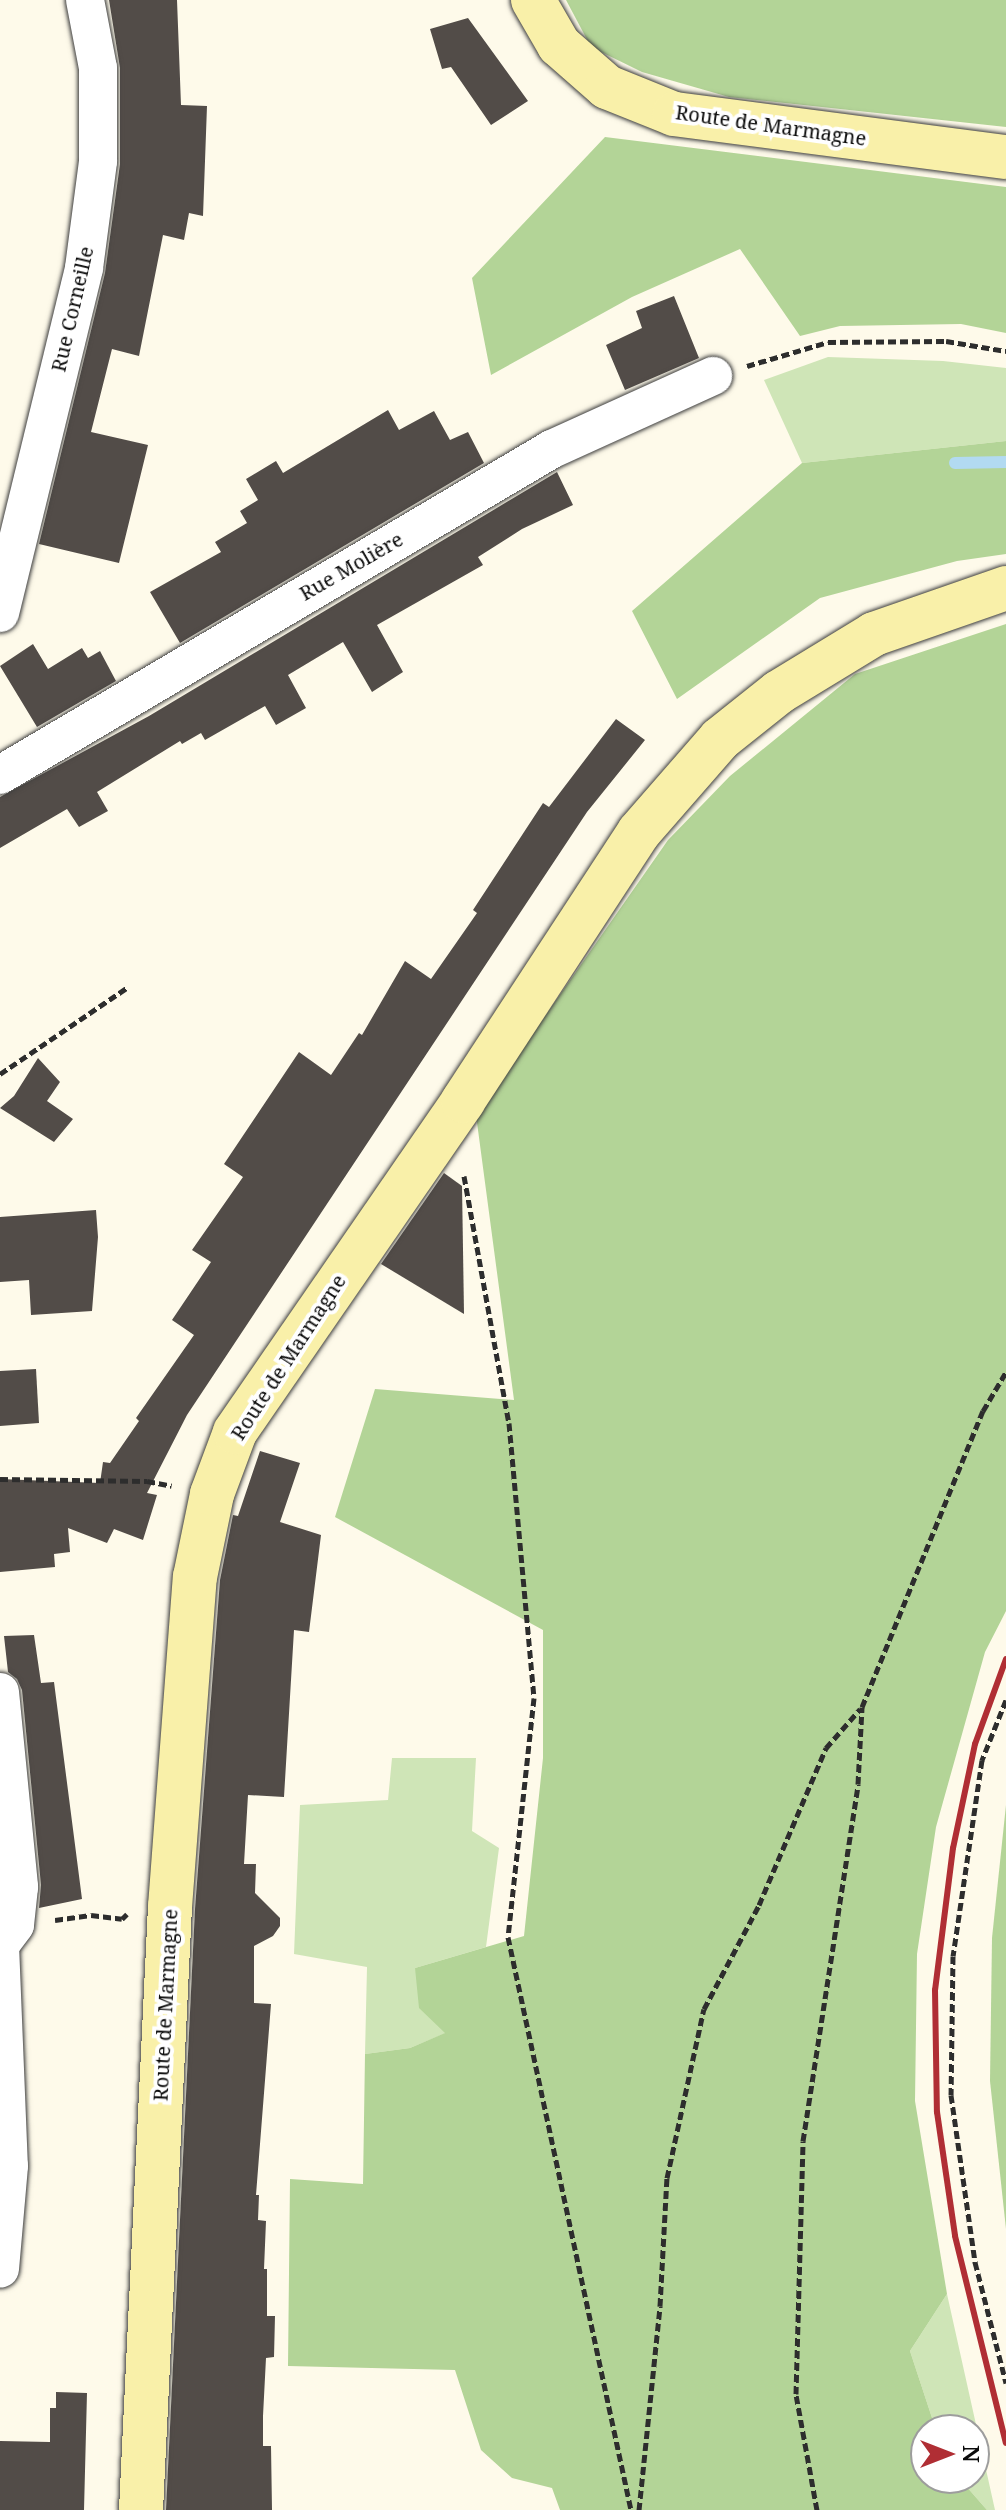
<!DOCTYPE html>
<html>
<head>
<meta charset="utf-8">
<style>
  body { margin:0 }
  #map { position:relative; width:1006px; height:2510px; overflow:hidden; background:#fefaea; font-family:"Noto Serif",serif }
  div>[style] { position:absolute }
  .green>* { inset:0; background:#cfe5b7 }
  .forest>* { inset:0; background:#b3d497 }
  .stream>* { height:12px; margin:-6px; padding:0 6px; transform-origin:6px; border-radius:6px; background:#b2daf1 }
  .building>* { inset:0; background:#524c48 }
  .path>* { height:5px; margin-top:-2.5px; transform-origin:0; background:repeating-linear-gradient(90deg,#2d2d2d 0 8px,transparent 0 12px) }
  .roads { filter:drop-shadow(0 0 2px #3e3e3e) drop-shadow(0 0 2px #3e3e3e) }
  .street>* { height:38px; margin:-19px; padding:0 19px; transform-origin:19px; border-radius:19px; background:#fff }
  .secondary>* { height:44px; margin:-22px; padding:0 22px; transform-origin:22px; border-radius:22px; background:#f9f0a9 }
  .rail>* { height:6px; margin:-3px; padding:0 3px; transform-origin:3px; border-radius:3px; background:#b02e34 }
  span { translate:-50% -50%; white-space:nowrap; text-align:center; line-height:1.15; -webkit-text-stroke:8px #fff; paint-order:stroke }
  .street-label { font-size:20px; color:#0b0b0b }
  .north { position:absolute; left:910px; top:2414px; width:80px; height:80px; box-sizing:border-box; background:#fff; border:2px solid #9d9d9d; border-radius:50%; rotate:90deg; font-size:22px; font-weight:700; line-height:32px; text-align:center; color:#0b0b0b }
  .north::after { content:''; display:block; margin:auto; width:28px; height:36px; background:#b02e34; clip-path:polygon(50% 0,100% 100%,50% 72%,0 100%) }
</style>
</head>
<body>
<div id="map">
  <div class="green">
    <i style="clip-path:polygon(828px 357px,943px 361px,1006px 368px,1006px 441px,802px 463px,764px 380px)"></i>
    <i style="clip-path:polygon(392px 1758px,476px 1758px,472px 1831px,499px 1848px,486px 1947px,415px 1968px,446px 2033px,410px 2048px,365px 2054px,367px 1967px,294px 1954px,300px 1805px,388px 1800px)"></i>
    <i style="clip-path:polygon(947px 2294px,995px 2510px,987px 2510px,959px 2478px,974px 2478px,974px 2430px,936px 2430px,910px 2351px)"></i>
  </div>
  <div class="forest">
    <i style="clip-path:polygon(566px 0,1006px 0,1006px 127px,729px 97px,642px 72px,591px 47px)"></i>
    <i style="clip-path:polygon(605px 137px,1006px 187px,1006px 333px,961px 324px,840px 326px,800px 336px,740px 249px,632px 297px,491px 375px,472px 278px)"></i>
    <i style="clip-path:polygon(1006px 441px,1006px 554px,957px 561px,820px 598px,677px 699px,632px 611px,802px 463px)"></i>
    <i style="clip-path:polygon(1006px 624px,1006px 1611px,985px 1652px,936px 1827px,917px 1954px,915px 2101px,947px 2294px,910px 2351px,936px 2430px,926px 2430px,926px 2478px,959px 2478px,987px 2510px,560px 2510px,552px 2488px,512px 2478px,481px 2450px,455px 2370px,288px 2366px,290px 2179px,363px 2184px,365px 2054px,410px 2048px,445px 2033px,419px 2008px,415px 1968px,524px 1936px,543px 1758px,543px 1630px,335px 1517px,375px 1389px,514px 1400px,476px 1115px,668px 840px,730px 776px,855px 674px)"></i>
    <i style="clip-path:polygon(1006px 1805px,1006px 2229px,990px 2081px,992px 1938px)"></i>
  </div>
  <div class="stream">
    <i style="left:955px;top:463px;width:51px;rotate:-1.1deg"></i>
  </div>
  <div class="building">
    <i style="clip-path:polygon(109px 0,177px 0,181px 105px,207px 106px,203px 216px,189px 213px,184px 240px,163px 235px,139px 356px,112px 349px,91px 432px,148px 445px,119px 563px,39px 544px,105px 273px,120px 164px,120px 68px)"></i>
    <i style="clip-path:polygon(468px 18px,528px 101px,491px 125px,451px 67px,442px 69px,430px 29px)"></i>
    <i style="clip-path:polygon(674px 296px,699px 358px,625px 390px,606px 345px,642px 328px,636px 311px)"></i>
    <i style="clip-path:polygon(388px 410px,399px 430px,434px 411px,450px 440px,468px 432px,484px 463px,180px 643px,150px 592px,221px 552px,215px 542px,247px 523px,240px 511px,258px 500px,246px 479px,276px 461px,283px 473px)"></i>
    <i style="clip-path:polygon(557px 472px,573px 505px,522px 529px,478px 557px,483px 565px,377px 625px,403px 672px,372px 692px,343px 642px,288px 675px,306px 708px,276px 725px,265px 706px,205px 740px,201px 733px,182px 744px,180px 741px,97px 792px,108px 811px,79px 827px,67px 809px,0 848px,0 797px,149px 716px)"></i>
    <i style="clip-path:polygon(33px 644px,48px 669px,82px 648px,88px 658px,100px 651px,116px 681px,37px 727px,0 666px)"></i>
    <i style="clip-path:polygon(616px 719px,645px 740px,587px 812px,187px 1415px,147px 1493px,157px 1495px,143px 1540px,114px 1529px,107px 1543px,68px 1528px,70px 1552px,54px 1554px,55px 1567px,0 1572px,0 1479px,100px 1483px,103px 1462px,110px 1463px,139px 1421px,136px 1418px,194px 1335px,172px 1320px,211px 1262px,192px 1250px,243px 1177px,224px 1164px,299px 1052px,331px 1075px,359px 1033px,362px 1035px,405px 961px,431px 979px,477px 913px,473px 910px,543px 803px,549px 807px)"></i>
    <i style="clip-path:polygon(38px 1058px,60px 1082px,47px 1101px,73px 1119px,54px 1142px,0 1108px,14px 1096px)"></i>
    <i style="clip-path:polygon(444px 1173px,462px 1186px,464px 1314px,381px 1264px)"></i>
    <i style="clip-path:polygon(96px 1210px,98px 1237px,92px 1311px,31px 1315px,29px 1280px,0 1282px,0 1217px)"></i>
    <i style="clip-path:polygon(36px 1369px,39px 1423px,0 1426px,0 1371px)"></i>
    <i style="clip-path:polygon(260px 1451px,300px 1463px,280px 1522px,321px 1535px,309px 1632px,294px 1630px,284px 1797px,248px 1795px,244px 1864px,256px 1864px,255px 1893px,280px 1918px,280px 1926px,273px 1936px,254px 1946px,254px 2003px,271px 2004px,256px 2195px,259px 2195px,258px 2220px,266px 2221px,264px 2269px,267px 2269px,267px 2316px,275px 2316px,274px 2357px,266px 2358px,263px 2416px,263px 2446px,271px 2446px,272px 2510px,166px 2510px,195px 1909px,220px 1580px,233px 1515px,238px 1516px)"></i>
    <i style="clip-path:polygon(34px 1635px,41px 1683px,54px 1682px,82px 1899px,39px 1908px,41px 1885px,22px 1690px,17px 1679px,8px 1672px,4px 1636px)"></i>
    <i style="clip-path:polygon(56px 2392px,87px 2393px,84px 2510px,0 2510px,0 2441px,50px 2442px,50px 2408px,56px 2408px)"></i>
  </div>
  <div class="path">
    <i style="left:747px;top:366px;width:84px;rotate:-16.5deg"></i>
    <i style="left:828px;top:342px;width:118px;rotate:-0.5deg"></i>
    <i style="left:946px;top:341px;width:61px;rotate:9.5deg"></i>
    <i style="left:0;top:1074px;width:155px;rotate:-34.2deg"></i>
    <i style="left:464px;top:1176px;width:251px;rotate:79.7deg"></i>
    <i style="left:509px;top:1423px;width:276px;rotate:84.8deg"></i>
    <i style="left:534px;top:1698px;width:240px;rotate:96.2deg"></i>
    <i style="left:508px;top:1937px;width:586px;rotate:77.88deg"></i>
    <i style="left:0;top:1479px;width:147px;rotate:0.8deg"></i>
    <i style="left:147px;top:1481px;width:25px;rotate:11deg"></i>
    <i style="left:1006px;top:1700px;width:65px;rotate:111.8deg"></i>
    <i style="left:982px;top:1760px;width:198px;rotate:98.4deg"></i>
    <i style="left:953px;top:1956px;width:139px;rotate:90.8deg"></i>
    <i style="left:951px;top:2095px;width:169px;rotate:81.8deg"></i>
    <i style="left:975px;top:2262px;width:125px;rotate:75.6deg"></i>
    <i style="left:55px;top:1920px;width:36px;rotate:-8deg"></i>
    <i style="left:91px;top:1915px;width:31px;rotate:7deg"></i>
    <i style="left:122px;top:1919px;width:7px;rotate:-45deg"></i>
    <i style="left:639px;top:2510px;width:205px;rotate:-84.1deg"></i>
    <i style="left:660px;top:2306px;width:128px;rotate:-86.9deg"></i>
    <i style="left:667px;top:2178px;width:173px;rotate:-77.7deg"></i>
    <i style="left:704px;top:2009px;width:118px;rotate:-62.1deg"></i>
    <i style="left:759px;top:1905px;width:171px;rotate:-66.9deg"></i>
    <i style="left:826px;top:1748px;width:52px;rotate:-48.9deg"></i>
    <i style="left:817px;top:2510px;width:118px;rotate:-100.3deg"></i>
    <i style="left:796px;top:2394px;width:253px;rotate:-88.4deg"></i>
    <i style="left:803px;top:2141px;width:361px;rotate:-81.2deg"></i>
    <i style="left:858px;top:1784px;width:77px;rotate:-87deg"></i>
    <i style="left:862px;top:1707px;width:320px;rotate:-67.8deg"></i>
    <i style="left:983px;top:1411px;width:45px;rotate:-59.5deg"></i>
  </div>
  <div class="roads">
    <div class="street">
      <i style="left:0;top:613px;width:355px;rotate:-76.3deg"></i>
      <i style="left:84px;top:268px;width:108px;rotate:-82.5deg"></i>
      <i style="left:98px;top:161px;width:93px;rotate:-90deg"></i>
      <i style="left:98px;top:68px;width:69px;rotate:-100.8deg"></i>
      <i style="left:0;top:775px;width:641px;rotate:-30.57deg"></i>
      <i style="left:552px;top:449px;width:177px;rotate:-24.4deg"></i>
      <i style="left:0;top:1692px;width:196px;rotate:84.4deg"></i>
      <i style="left:19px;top:1887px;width:38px;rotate:96deg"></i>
      <i style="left:15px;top:1925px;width:25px;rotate:127deg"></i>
      <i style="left:0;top:1945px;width:221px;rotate:87.7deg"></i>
      <i style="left:9px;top:2166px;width:103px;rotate:95deg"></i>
    </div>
    <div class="secondary">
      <i style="left:533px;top:0;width:52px;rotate:60deg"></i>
      <i style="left:559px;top:45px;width:64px;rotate:41.2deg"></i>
      <i style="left:607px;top:87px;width:72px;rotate:21.9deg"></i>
      <i style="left:674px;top:114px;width:335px;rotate:7.4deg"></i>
      <i style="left:141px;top:2510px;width:604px;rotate:-87.25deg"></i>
      <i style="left:170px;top:1907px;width:331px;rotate:-85.7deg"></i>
      <i style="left:195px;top:1577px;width:85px;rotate:-78.4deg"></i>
      <i style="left:212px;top:1494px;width:66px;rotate:-69.6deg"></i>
      <i style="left:235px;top:1432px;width:402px;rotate:-55.4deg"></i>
      <i style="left:463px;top:1101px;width:321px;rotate:-56.8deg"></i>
      <i style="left:639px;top:832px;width:123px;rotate:-48.9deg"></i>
      <i style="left:720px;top:739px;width:75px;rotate:-38.5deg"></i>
      <i style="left:779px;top:692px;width:111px;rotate:-31.4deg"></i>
      <i style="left:874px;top:634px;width:140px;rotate:-19.2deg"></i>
    </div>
  </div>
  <div class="rail">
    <i style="left:1006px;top:1659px;width:90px;rotate:110deg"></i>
    <i style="left:975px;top:1744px;width:106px;rotate:101.9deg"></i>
    <i style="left:953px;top:1848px;width:143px;rotate:97.2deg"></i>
    <i style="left:935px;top:1990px;width:122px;rotate:89.1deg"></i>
    <i style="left:937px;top:2112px;width:125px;rotate:81.7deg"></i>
    <i style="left:955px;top:2236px;width:213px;rotate:76.2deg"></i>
  </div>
  <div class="street-label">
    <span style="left:771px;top:125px;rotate:8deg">Route de Marmagne</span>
    <span style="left:72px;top:309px;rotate:-77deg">Rue Corneille</span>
    <span style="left:351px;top:566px;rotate:-30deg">Rue Molière</span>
    <span style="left:288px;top:1357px;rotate:-57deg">Route de Marmagne</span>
    <span style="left:165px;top:2005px;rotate:-87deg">Route de Marmagne</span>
  </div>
  <div class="north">N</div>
</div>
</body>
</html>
